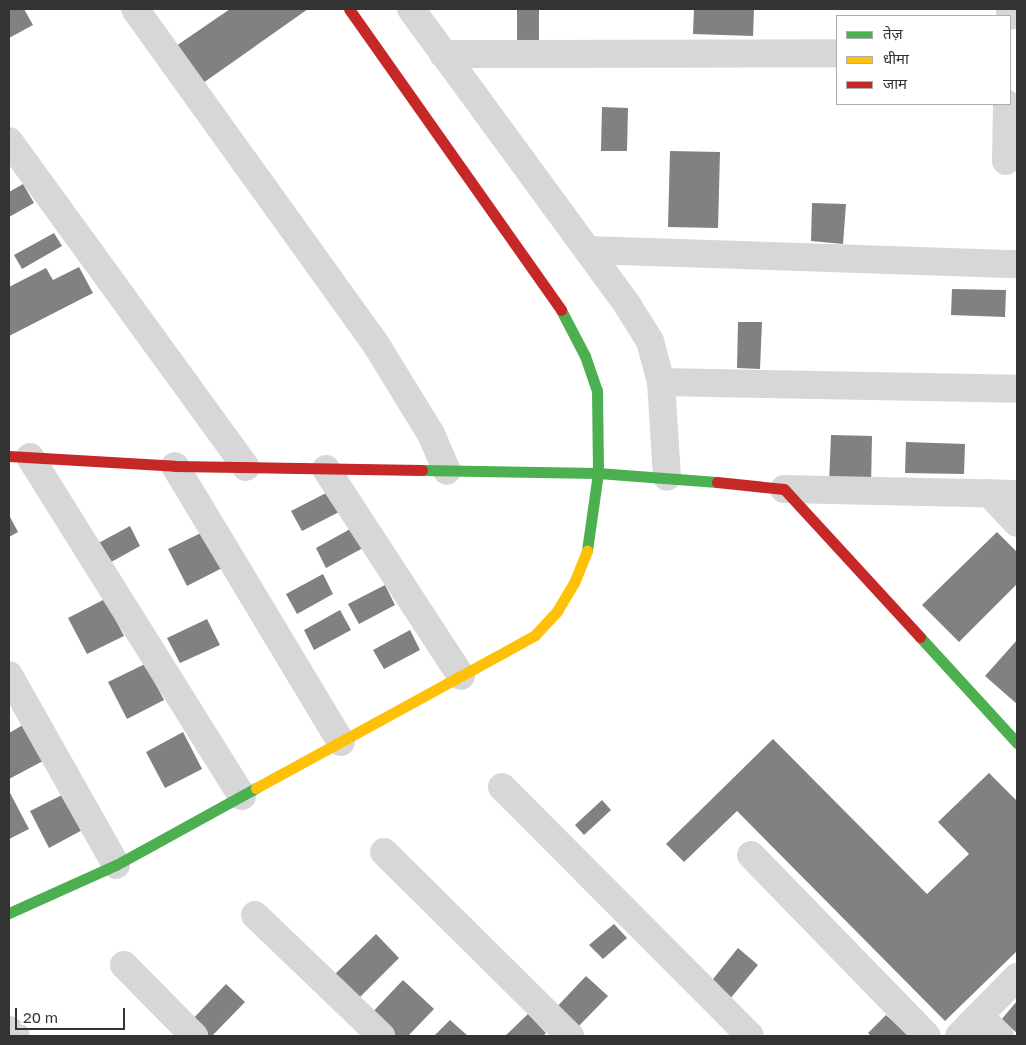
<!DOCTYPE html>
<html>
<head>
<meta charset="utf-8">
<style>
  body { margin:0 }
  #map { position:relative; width:1026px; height:1045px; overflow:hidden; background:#fff; font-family:"Golos Text","Noto Sans Devanagari",sans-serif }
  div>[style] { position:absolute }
  .building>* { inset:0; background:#818181 }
  .street>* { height:28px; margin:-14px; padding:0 14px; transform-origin:14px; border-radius:14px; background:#d7d7d7 }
  .fast>* { height:11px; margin:-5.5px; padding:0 5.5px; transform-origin:5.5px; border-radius:5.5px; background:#4caf50 }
  .slow>* { height:11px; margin:-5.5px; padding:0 5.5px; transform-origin:5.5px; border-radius:5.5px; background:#ffc107 }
  .jam>* { height:11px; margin:-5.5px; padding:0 5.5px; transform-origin:5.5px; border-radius:5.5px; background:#c62828 }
  span { translate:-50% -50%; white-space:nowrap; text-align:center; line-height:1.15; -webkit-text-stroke:5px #fff; paint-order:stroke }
  .frame { position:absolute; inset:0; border:10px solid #333; pointer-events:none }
  .legend { position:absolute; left:836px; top:15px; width:175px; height:90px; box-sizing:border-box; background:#fff; border:1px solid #adadad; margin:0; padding:6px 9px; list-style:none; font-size:15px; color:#333 }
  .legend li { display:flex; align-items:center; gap:10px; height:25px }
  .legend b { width:25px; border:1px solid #adadad }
  .scale { position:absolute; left:15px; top:1008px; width:110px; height:22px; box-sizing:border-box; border:2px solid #333; border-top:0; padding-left:6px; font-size:15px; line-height:18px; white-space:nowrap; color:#333; -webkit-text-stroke:4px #fff; paint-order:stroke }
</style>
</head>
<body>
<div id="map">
  <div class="building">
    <i style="clip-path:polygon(9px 9px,24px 9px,33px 25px,9px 38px)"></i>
    <i style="clip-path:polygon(230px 9px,308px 9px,203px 83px,176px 46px)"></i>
    <i style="clip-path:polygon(517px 9px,539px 9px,539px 42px,517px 42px)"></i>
    <i style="clip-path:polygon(694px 9px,754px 9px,753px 36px,693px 34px)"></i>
    <i style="clip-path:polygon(602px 107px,628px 108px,627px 151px,601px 151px)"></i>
    <i style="clip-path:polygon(670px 151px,720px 152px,718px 228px,668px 227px)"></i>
    <i style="clip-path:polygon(23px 184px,34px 203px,9px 217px,9px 192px)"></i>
    <i style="clip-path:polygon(812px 203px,846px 204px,843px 244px,811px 241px)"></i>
    <i style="clip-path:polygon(54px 233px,62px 246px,22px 269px,14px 255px)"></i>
    <i style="clip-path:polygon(79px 267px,93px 293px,9px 336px,9px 287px,46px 268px,53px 280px)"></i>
    <i style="clip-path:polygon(952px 289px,1006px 290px,1005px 317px,951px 315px)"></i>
    <i style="clip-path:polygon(738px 322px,762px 322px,760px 369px,737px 368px)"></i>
    <i style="clip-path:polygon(831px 435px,872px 436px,871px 485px,829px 484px)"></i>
    <i style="clip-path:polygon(906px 442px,965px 444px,964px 474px,905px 473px)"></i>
    <i style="clip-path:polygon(328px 492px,339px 512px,302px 531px,291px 511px)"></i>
    <i style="clip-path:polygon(9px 515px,18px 532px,9px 537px)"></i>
    <i style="clip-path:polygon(130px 526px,140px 546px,104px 566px,93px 546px)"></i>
    <i style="clip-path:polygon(352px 528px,363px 548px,326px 568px,316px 548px)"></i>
    <i style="clip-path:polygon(205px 531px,224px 567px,187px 586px,168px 549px)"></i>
    <i style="clip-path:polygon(997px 532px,1017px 552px,1017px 584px,959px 642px,922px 605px)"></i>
    <i style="clip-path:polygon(323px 574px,333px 594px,297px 614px,286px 594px)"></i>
    <i style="clip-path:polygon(385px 585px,395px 605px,359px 624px,348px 604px)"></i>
    <i style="clip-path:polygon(105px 599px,124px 636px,87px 654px,68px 618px)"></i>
    <i style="clip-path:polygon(340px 610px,351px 630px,314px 650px,304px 630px)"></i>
    <i style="clip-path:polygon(207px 619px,220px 645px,180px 663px,167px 638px)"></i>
    <i style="clip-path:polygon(410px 630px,420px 650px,384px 669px,373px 650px)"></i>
    <i style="clip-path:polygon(1017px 640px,1017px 704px,985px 676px)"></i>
    <i style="clip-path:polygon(145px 664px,164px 700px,127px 719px,108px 682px)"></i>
    <i style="clip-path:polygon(23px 725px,43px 761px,9px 779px,9px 733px)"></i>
    <i style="clip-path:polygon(183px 732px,202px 769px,165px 788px,146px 752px)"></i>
    <i style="clip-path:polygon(773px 739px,927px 894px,969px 854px,938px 822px,989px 773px,1017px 801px,1017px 951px,945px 1021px,737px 811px,684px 862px,666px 844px)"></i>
    <i style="clip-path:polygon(9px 791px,29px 829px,9px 839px)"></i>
    <i style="clip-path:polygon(68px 792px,86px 828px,49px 848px,30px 811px)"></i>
    <i style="clip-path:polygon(602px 800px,611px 810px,584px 835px,575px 825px)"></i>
    <i style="clip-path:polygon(614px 924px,627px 938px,603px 959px,589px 945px)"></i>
    <i style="clip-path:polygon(376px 934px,399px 958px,356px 1001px,332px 977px)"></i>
    <i style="clip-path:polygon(738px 948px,758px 965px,725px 1005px,705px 989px)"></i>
    <i style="clip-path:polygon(586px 976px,608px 996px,574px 1031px,553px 1011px)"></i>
    <i style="clip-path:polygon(403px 980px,434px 1009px,408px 1036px,383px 1036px,365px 1020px)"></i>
    <i style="clip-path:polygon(226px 984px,245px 1002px,212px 1036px,202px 1036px,189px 1023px)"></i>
    <i style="clip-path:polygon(1017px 1001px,1017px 1033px,1001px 1020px)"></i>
    <i style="clip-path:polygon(528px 1014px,546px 1033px,543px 1036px,505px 1036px)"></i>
    <i style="clip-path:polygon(886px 1015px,909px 1036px,871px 1036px,868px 1033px)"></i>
    <i style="clip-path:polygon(450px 1020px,468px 1036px,434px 1036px)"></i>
  </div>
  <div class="street">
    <i style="left:135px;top:9px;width:415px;rotate:54.3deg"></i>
    <i style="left:377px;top:346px;width:103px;rotate:58.5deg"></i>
    <i style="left:431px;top:434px;width:40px;rotate:66.6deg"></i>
    <i style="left:411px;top:9px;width:368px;rotate:53.8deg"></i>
    <i style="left:628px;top:306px;width:41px;rotate:57.8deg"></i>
    <i style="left:650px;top:341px;width:42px;rotate:75deg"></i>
    <i style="left:661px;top:382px;width:95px;rotate:86.4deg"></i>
    <i style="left:1010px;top:16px;width:7px;rotate:-90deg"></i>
    <i style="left:443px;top:54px;width:394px;rotate:-0.1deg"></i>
    <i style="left:9px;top:141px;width:403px;rotate:54deg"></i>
    <i style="left:1006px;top:161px;width:57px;rotate:-89deg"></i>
    <i style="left:588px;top:250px;width:429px;rotate:1.9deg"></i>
    <i style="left:661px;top:382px;width:356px;rotate:1.1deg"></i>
    <i style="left:30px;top:457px;width:400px;rotate:58deg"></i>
    <i style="left:175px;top:466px;width:322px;rotate:59deg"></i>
    <i style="left:326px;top:469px;width:247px;rotate:56.9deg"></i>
    <i style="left:784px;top:489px;width:233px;rotate:1.2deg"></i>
    <i style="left:989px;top:493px;width:41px;rotate:47deg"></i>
    <i style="left:9px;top:675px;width:218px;rotate:60.6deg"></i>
    <i style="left:502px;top:787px;width:351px;rotate:45.1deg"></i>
    <i style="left:384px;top:852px;width:262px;rotate:44.7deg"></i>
    <i style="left:751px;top:855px;width:252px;rotate:45.8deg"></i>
    <i style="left:255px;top:915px;width:175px;rotate:43.8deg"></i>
    <i style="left:124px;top:965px;width:100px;rotate:45.4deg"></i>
    <i style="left:979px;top:1016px;width:29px;rotate:44deg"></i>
    <i style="left:9px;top:1030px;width:9px;rotate:41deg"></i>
    <i style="left:959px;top:1036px;width:83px;rotate:-45.5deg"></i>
  </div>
  <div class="fast">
    <i style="left:561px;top:310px;width:52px;rotate:62.4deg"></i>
    <i style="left:585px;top:356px;width:36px;rotate:71deg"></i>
    <i style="left:597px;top:390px;width:83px;rotate:89.3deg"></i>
    <i style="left:598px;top:473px;width:119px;rotate:4.3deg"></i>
    <i style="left:422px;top:470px;width:176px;rotate:1deg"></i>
    <i style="left:598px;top:473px;width:78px;rotate:98.1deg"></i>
    <i style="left:920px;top:637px;width:144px;rotate:47.5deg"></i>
    <i style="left:9px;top:913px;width:117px;rotate:-24.2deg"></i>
    <i style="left:116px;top:865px;width:160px;rotate:-28.8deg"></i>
  </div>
  <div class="slow">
    <i style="left:256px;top:788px;width:318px;rotate:-28.7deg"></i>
    <i style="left:535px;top:635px;width:33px;rotate:-47deg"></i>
    <i style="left:557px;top:611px;width:33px;rotate:-59deg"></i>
    <i style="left:574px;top:583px;width:35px;rotate:-68deg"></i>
  </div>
  <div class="jam">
    <i style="left:349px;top:9px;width:368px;rotate:54.8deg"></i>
    <i style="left:9px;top:456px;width:166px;rotate:3.4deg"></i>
    <i style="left:175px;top:466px;width:247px;rotate:0.9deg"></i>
    <i style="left:717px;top:482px;width:67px;rotate:6deg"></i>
    <i style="left:784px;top:489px;width:201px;rotate:47.4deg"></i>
  </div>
  <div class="frame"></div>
  <ul class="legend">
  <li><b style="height:6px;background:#4caf50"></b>तेज़</li>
  <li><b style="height:6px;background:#ffc107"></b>धीमा</li>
  <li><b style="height:6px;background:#c62828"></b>जाम</li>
  </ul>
  <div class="scale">20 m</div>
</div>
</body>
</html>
